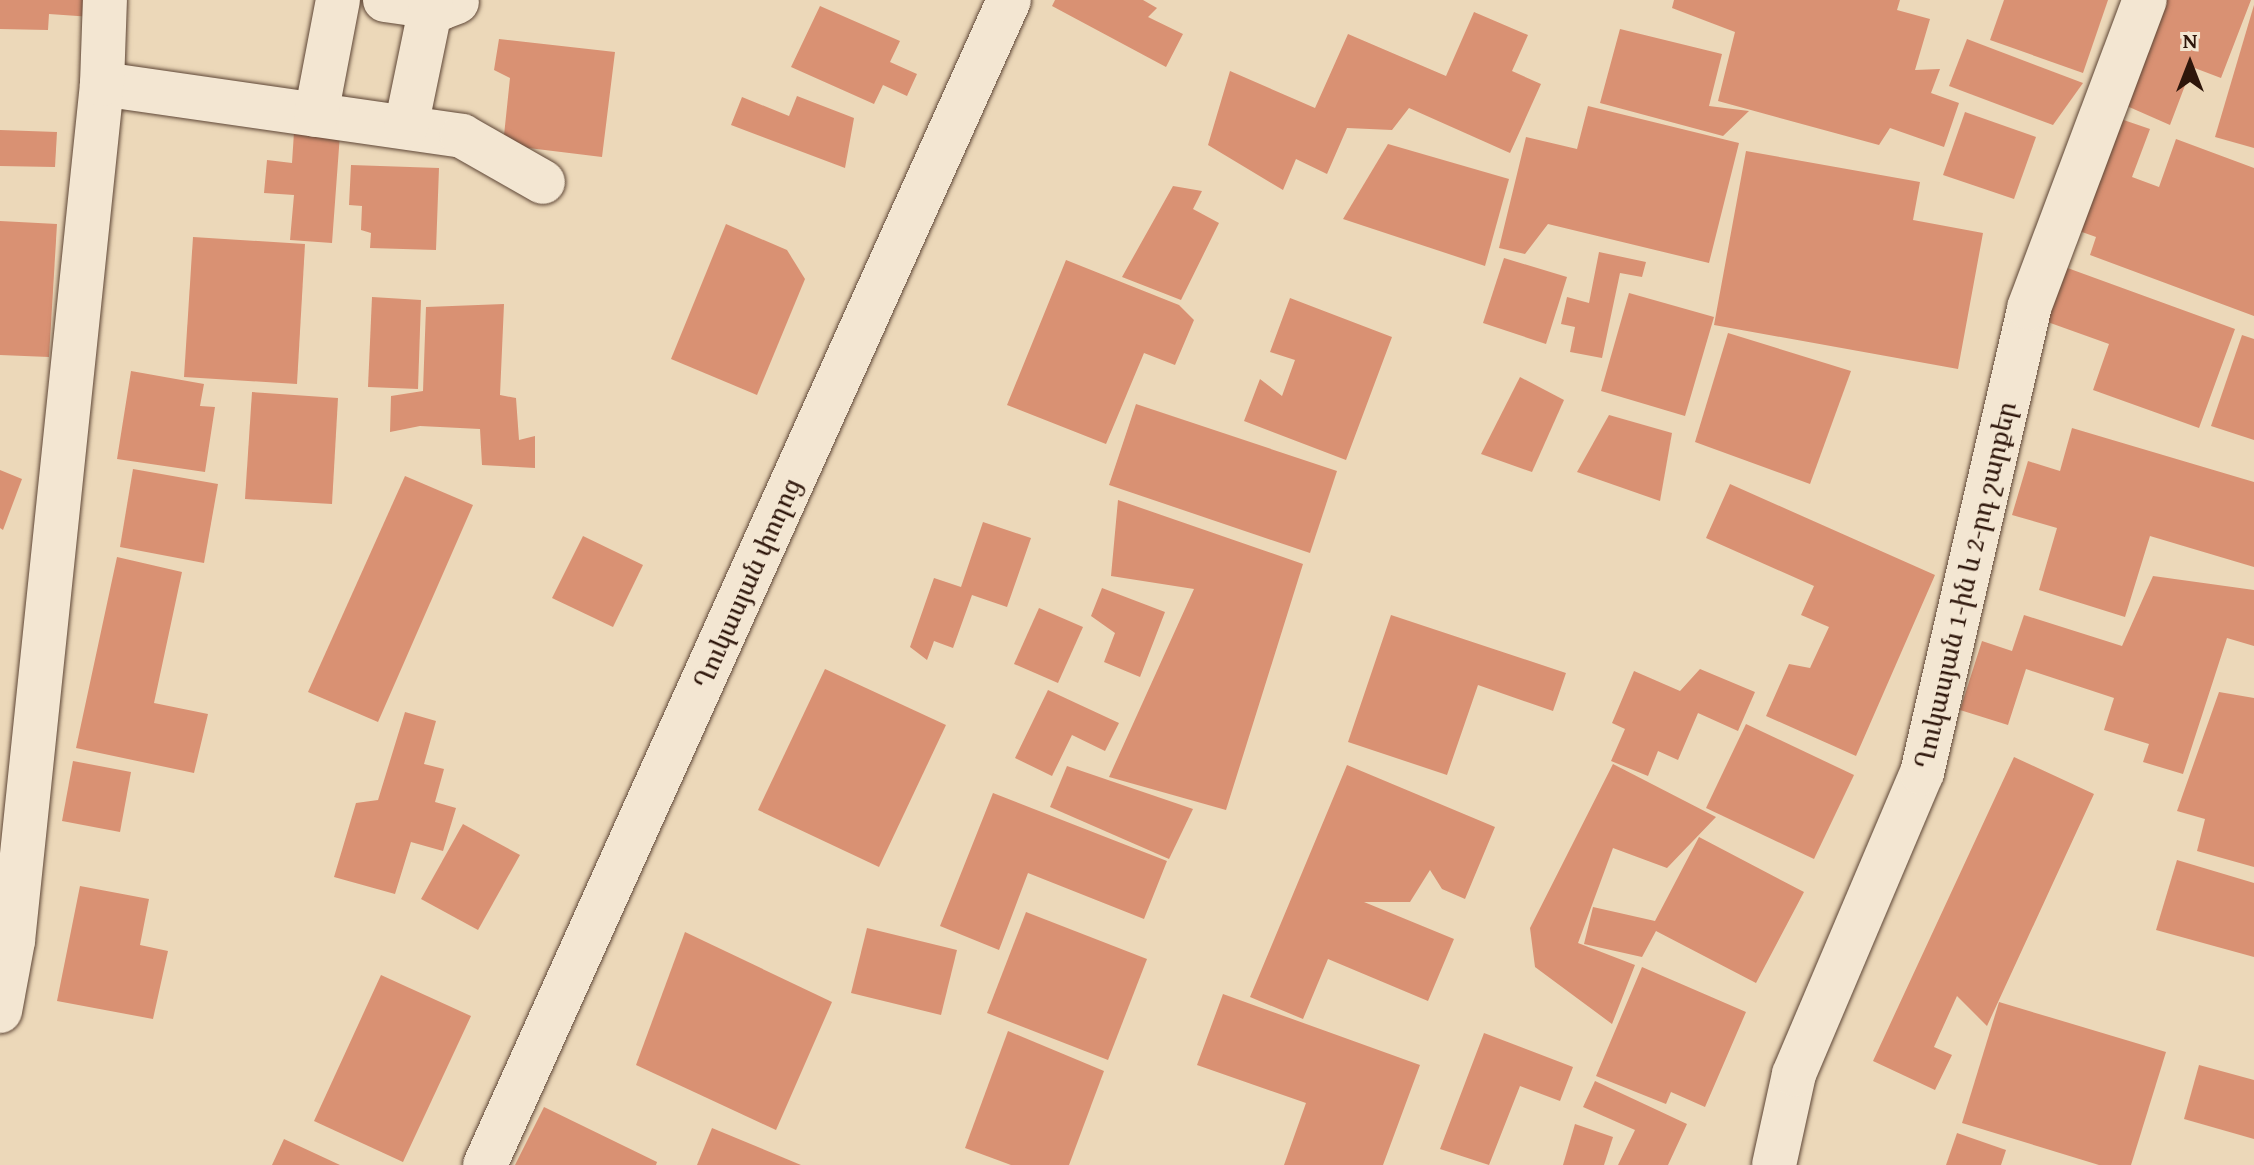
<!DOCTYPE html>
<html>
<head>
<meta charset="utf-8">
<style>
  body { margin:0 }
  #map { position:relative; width:2254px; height:1165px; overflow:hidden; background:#ecd8b9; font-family:"Gentium Book Plus","Noto Serif Armenian",serif }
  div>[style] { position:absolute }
  .building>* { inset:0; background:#d99173 }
  .roads { filter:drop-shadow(0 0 2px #5e4636) drop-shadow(0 0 2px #5e4636) }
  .minor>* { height:44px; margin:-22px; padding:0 22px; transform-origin:22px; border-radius:22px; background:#f3e6d2 }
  span { translate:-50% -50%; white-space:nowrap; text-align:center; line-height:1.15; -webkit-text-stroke:6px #f3e6d2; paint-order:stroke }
  .street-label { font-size:26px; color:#2e160b }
  .north { position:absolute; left:2150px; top:24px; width:80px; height:80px; -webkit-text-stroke:6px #f3e6d2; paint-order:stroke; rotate:0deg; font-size:22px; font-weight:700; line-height:32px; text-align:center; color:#2e160b }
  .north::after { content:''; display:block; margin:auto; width:28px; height:36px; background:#2e160b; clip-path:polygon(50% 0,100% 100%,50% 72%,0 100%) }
</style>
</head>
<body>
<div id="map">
  <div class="building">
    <i style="clip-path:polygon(0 0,93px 0,92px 17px,49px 14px,48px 30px,0 29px)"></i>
    <i style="clip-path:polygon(1055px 0,1143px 0,1157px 8px,1148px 17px,1183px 34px,1166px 67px,1052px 6px)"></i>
    <i style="clip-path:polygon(1674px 0,1900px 0,1897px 10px,1930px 19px,1915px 70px,1940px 69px,1931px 93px,1959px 103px,1944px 147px,1890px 128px,1879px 145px,1718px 101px,1735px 32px,1672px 8px)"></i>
    <i style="clip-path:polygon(2004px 0,2108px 0,2083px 73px,1990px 40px)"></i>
    <i style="clip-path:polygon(2151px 0,2251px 0,2221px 78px,2192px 67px,2170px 125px,2120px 103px)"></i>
    <i style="clip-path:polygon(2254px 5px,2254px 148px,2215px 137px)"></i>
    <i style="clip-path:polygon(820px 6px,900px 41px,890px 62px,917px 74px,907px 96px,883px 85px,874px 104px,791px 67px)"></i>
    <i style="clip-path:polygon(1474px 12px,1528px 35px,1512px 71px,1541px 84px,1510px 153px,1409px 108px,1392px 130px,1347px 128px,1327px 174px,1296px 159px,1283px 190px,1208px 145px,1230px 71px,1315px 108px,1348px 34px,1446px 76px)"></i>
    <i style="clip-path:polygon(1620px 29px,1722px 54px,1709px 106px,1749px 111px,1723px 136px,1600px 103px)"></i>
    <i style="clip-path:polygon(499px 39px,615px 52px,602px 157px,503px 145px,510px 78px,494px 70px)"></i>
    <i style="clip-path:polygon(1967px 39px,2083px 83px,2053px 125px,1949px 86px)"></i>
    <i style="clip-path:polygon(797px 96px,854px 118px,845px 168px,731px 125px,742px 97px,789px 116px)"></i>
    <i style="clip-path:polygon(1588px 106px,1739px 143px,1709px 263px,1548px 224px,1525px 254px,1499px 248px,1526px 137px,1577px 149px)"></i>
    <i style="clip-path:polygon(1965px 112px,2036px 137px,2014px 199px,1943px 175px)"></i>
    <i style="clip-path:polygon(2109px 115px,2150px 129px,2132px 177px,2159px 187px,2176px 139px,2254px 168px,2254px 316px,2090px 255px,2096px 237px,2068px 227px)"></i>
    <i style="clip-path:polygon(0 130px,57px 132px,55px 167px,0 166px)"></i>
    <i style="clip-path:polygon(294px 132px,340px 134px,332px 243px,290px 240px,294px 195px,264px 193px,267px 160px,292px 163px)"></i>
    <i style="clip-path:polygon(1388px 144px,1509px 179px,1485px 266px,1343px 219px)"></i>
    <i style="clip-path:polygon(1746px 151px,1920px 182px,1913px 220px,1983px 233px,1958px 369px,1714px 325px)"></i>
    <i style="clip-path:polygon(351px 165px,439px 168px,436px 250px,370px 248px,371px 233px,361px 230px,362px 206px,349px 205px)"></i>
    <i style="clip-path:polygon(1173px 186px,1202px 191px,1193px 209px,1219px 223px,1181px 300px,1122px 277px)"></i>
    <i style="clip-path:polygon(0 221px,57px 224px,49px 357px,0 355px)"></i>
    <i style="clip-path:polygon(726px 224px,787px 250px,805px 279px,757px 395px,671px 359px)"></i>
    <i style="clip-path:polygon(193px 237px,305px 244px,297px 384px,184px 377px)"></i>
    <i style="clip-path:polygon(1599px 252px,1646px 262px,1642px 277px,1620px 273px,1602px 358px,1570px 352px,1575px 327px,1561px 324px,1567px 297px,1589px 303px)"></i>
    <i style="clip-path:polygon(1504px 258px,1567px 277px,1546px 344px,1483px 323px)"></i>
    <i style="clip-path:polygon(1066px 260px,1179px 305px,1194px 320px,1175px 365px,1144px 353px,1106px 444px,1007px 405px)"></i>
    <i style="clip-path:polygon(2062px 266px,2235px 329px,2199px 428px,2093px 390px,2109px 344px,2042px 320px)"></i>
    <i style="clip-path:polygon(1629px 293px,1714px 317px,1685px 416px,1601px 391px)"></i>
    <i style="clip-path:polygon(372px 297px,421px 300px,418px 389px,368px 387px)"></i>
    <i style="clip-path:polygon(1290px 298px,1392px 337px,1346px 460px,1244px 421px,1260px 379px,1282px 396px,1295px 360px,1270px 352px)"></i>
    <i style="clip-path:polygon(504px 304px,500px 395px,516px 398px,519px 440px,535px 436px,535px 468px,482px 465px,480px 429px,420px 426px,390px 432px,391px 396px,423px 391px,426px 307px)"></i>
    <i style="clip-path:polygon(1728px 333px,1851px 371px,1810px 484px,1695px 442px)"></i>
    <i style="clip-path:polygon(2242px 335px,2254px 339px,2254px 440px,2211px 426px)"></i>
    <i style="clip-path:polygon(131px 371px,204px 384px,200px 406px,215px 407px,205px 472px,117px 459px)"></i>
    <i style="clip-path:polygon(1520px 377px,1564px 400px,1532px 472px,1481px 454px)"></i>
    <i style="clip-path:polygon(252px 392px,338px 398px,332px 504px,245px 499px)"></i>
    <i style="clip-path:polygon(1136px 404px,1337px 471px,1310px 553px,1109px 485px)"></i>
    <i style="clip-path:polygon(1609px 415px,1672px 433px,1660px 501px,1577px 472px)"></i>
    <i style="clip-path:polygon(2072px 428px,2254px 482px,2254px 567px,2150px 536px,2125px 617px,2039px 590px,2057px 528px,2012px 515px,2028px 461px,2060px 471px)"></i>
    <i style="clip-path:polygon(133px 469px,218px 484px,204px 563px,120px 547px)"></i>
    <i style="clip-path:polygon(0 470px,22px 479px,3px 530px,0 528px)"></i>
    <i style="clip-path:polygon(405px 476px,473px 505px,378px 722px,308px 692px)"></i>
    <i style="clip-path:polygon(1730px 484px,1935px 575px,1856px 756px,1766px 716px,1789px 664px,1810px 668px,1829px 627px,1801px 615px,1814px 586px,1706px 538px)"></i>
    <i style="clip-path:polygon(1118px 500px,1303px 564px,1226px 810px,1109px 777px,1194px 589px,1111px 576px)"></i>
    <i style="clip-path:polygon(983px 522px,1031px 538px,1007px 607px,972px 595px,953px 648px,934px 641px,927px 660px,910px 647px,934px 578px,961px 587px)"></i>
    <i style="clip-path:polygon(583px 536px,643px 565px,613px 627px,552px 598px)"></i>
    <i style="clip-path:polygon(117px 557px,182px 572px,154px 703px,208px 714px,194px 773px,76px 748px)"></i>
    <i style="clip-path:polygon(2153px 576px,2254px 590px,2254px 646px,2227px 638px,2183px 774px,2143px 762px,2149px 744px,2104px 730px,2114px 698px,2026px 669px,2008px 725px,1960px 710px,1982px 641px,2012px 651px,2024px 615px,2122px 646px)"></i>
    <i style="clip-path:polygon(1102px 588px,1165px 612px,1140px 677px,1104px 662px,1115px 633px,1091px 616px)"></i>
    <i style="clip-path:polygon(1039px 608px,1083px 627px,1058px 683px,1014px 664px)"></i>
    <i style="clip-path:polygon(1391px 615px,1566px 673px,1553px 711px,1478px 685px,1447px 775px,1348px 742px)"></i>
    <i style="clip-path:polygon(825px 669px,946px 725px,879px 867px,758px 810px)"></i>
    <i style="clip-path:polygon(1700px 669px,1755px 692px,1738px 731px,1698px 713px,1678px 760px,1658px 751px,1648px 776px,1611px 761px,1625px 729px,1612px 723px,1634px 671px,1680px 691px)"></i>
    <i style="clip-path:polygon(1048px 690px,1119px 723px,1105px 751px,1072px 735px,1052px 776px,1015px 758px)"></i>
    <i style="clip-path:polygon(2219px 692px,2254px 698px,2254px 867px,2197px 851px,2205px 819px,2177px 811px)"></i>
    <i style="clip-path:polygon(405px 712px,436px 721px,424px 764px,444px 769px,435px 802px,456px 808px,443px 851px,411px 842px,395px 894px,334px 877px,356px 803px,378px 800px)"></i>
    <i style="clip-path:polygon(1746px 724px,1854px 775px,1814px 859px,1706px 808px)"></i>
    <i style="clip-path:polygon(2014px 757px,2094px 794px,1987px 1026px,1957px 996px,1934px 1047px,1952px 1055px,1935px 1090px,1873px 1061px)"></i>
    <i style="clip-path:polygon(73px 761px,131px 772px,120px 832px,62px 821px)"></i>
    <i style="clip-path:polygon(1613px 764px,1716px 817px,1667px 868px,1613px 848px,1578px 943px,1635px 965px,1612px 1024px,1535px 967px,1530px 928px)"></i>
    <i style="clip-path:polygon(1347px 765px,1495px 827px,1465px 899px,1442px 889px,1430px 870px,1410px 902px,1364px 902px,1454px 939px,1428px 1001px,1328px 959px,1303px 1019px,1250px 997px)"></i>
    <i style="clip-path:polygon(1067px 766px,1193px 809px,1169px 859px,1050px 807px)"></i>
    <i style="clip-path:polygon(993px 793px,1167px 861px,1144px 919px,1028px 873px,999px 950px,940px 926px)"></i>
    <i style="clip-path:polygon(463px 824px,520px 855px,478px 930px,421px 899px)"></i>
    <i style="clip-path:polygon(1699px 837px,1804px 892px,1756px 983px,1656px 931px,1642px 957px,1584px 944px,1593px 907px,1655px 921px)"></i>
    <i style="clip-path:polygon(2177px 860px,2254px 883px,2254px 957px,2156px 930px)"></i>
    <i style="clip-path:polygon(80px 886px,149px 899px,140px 945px,168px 951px,153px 1019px,57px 1001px)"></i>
    <i style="clip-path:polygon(1026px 912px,1147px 959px,1108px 1060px,987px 1013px)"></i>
    <i style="clip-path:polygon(867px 928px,957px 950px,941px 1015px,851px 993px)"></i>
    <i style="clip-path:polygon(685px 932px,832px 1002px,776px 1130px,636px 1065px)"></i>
    <i style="clip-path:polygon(1642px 967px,1746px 1012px,1705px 1107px,1671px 1092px,1666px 1104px,1596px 1076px)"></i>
    <i style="clip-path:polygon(381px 975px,471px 1016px,403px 1162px,314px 1121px)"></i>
    <i style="clip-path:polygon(1223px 994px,1420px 1065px,1383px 1165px,1284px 1165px,1306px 1103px,1197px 1065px)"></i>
    <i style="clip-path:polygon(1999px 1002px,2166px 1052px,2131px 1165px,2099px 1165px,1962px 1123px)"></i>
    <i style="clip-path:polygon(1008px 1031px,1104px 1071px,1069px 1165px,1011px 1165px,965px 1148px)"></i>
    <i style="clip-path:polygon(1484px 1033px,1573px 1067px,1560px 1101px,1520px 1086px,1489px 1165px,1440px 1149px)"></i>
    <i style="clip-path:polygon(2199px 1065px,2254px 1080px,2254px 1139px,2184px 1119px)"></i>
    <i style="clip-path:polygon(1595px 1081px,1687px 1124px,1668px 1165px,1618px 1165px,1635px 1130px,1583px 1107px)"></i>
    <i style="clip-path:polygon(544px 1107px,657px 1162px,656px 1165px,515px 1165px)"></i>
    <i style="clip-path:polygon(1575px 1124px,1613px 1137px,1604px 1165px,1563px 1165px)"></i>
    <i style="clip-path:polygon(712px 1128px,801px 1165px,697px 1165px)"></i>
    <i style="clip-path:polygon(1957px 1133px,2006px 1150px,2001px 1165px,1946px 1165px)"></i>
    <i style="clip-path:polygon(284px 1139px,340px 1165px,272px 1165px)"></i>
  </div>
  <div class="roads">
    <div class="minor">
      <i style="left:385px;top:0;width:57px;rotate:8.1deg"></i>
      <i style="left:441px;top:8px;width:17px;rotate:-21deg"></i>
      <i style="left:102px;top:84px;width:364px;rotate:8.2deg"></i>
      <i style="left:462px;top:136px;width:93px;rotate:29.6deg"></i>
      <i style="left:316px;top:115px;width:117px;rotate:-79.2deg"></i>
      <i style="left:406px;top:127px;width:124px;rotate:-78.3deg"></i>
      <i style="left:0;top:1011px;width:71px;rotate:-79.5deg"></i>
      <i style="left:13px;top:941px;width:862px;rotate:-84.07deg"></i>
      <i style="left:102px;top:84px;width:84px;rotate:-88deg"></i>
      <i style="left:485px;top:1165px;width:1277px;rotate:-65.78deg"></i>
      <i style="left:1774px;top:1165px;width:93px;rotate:-77.6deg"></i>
      <i style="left:1794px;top:1074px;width:327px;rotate:-67deg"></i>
      <i style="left:1922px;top:773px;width:477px;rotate:-77deg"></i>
      <i style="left:2029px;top:308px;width:329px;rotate:-69.4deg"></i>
    </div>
  </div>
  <div class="street-label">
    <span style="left:747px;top:583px;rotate:-66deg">Ղուկասյան փողոց</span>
    <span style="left:1965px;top:585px;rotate:-77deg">Ղուկասյան 1-ին և 2-րդ շարքեր</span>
  </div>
  <div class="north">N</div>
</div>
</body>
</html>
